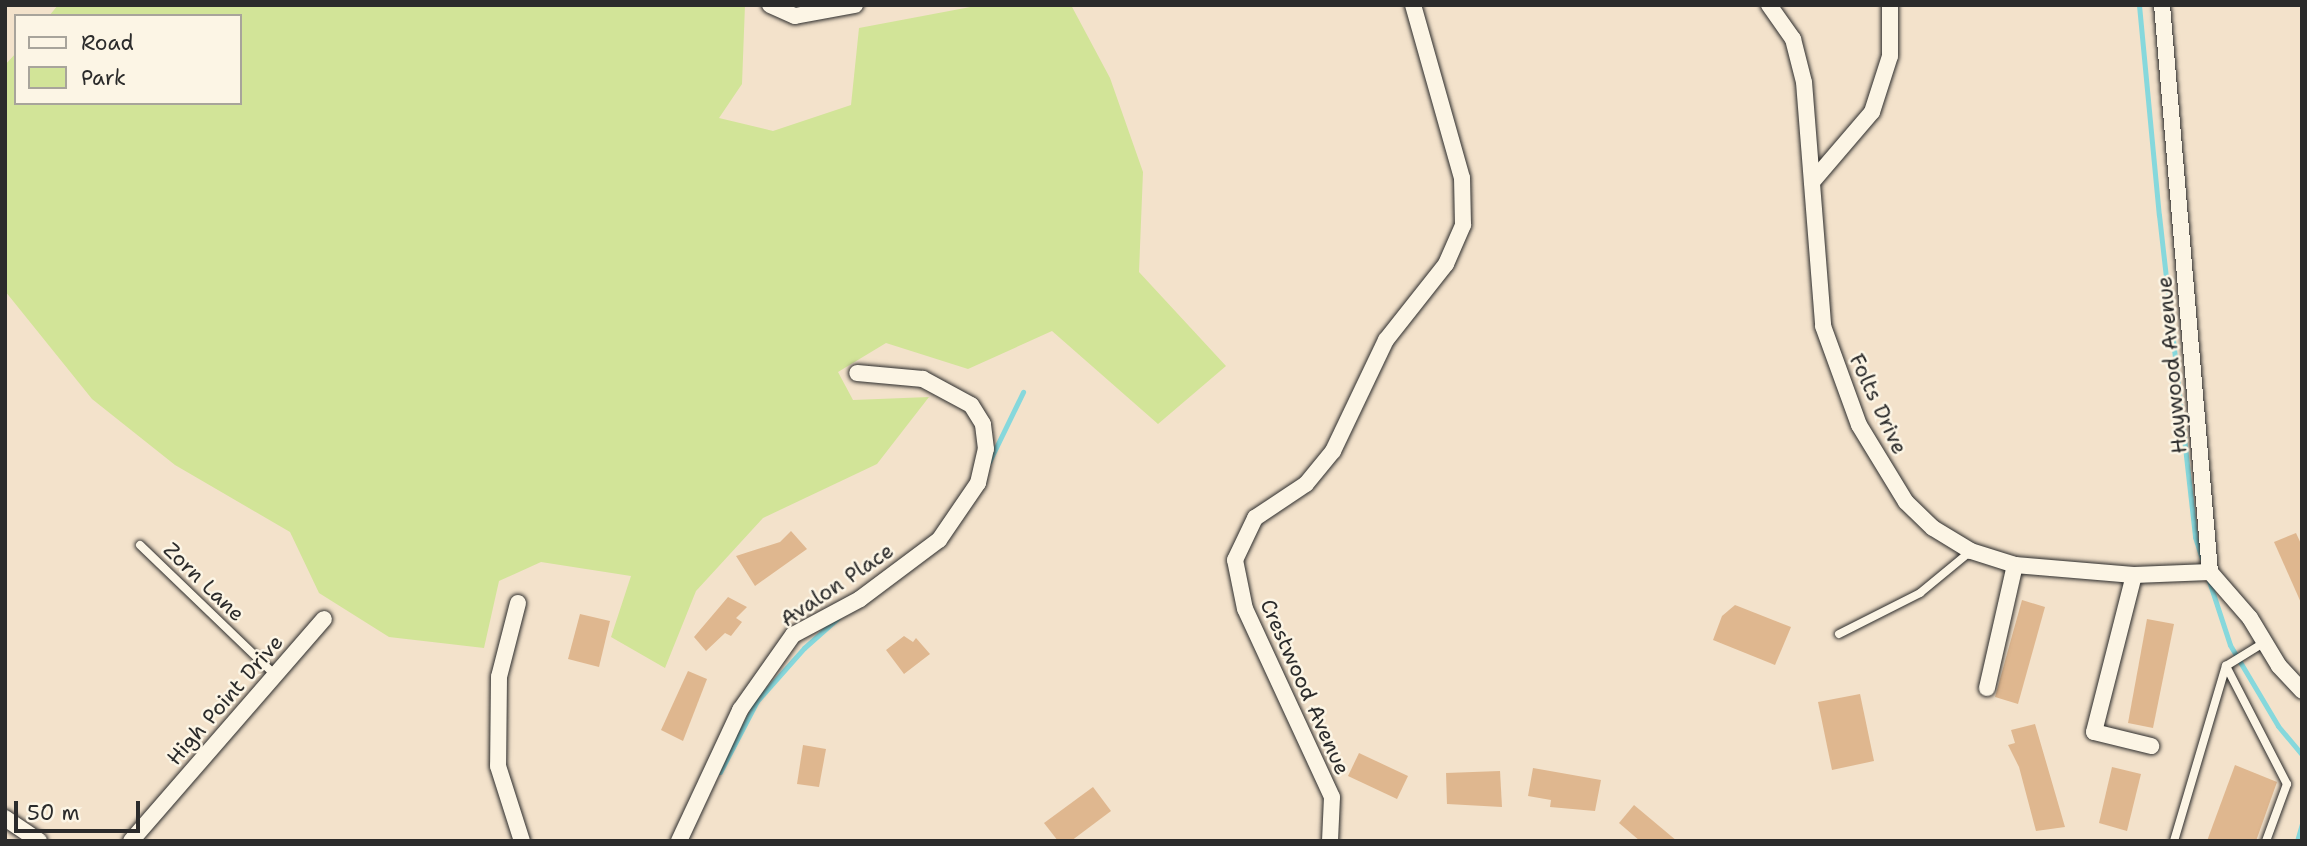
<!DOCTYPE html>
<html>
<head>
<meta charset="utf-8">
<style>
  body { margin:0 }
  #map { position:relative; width:2307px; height:846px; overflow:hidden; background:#f3e2cb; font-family:"Shantell Sans",sans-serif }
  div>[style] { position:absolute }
  .green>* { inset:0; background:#d2e498 }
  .stream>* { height:5px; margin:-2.5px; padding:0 2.5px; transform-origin:2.5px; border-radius:2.5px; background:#86d8dc }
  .building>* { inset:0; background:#dfb78f }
  .roads { filter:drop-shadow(0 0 2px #2b2b2b) drop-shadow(0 0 2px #2b2b2b) }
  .lane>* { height:8px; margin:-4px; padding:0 4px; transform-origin:4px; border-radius:4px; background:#fcf5e5 }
  .street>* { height:16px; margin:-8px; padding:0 8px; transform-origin:8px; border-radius:8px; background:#fcf5e5 }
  span { translate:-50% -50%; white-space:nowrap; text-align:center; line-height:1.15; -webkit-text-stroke:5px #fcf5e5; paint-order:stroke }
  .street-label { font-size:21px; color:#2b2b2b }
  .frame { position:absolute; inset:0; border:7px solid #2b2b2b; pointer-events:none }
  .legend { position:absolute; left:14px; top:14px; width:228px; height:91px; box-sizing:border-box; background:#fcf5e5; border:2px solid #a8a49b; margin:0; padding:9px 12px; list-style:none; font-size:21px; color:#2b2b2b }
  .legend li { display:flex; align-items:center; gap:14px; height:35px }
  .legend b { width:35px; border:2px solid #a8a49b }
  .scale { position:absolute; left:14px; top:801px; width:126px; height:32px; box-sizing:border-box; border:4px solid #2b2b2b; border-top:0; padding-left:9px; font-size:21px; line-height:24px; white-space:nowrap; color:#2b2b2b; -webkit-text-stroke:5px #fcf5e5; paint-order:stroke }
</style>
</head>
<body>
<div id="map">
  <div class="green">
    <i style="clip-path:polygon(58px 5px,745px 5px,742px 84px,719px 118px,773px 131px,851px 105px,859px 28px,981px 5px,1071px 5px,1110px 78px,1143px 172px,1139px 272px,1226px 366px,1158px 424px,1052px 331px,968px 369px,886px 343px,838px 372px,853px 400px,929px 397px,877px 464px,763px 518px,696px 591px,665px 668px,611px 637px,631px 576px,541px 562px,499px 581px,484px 648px,389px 637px,319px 593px,290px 532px,175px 465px,92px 399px,5px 291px,5px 65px,16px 53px,16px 103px,240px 103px,240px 16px,49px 16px)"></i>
  </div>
  <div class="stream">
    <i style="left:2139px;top:5px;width:211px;rotate:84.6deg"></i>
    <i style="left:2159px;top:215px;width:324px;rotate:83.6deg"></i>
    <i style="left:2195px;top:537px;width:22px;rotate:72deg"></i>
    <i style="left:989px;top:462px;width:78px;rotate:-64.1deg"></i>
    <i style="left:2209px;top:581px;width:67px;rotate:71.8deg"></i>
    <i style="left:2230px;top:645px;width:94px;rotate:59.3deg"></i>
    <i style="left:2278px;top:726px;width:38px;rotate:50deg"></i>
    <i style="left:720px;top:772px;width:80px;rotate:-62.5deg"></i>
    <i style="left:757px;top:701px;width:71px;rotate:-48.4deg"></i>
    <i style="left:804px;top:648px;width:45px;rotate:-41.4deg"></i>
    <i style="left:2297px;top:841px;width:18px;rotate:-74deg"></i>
  </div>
  <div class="building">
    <i style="clip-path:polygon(791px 531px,807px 549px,755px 586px,736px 556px,780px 542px)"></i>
    <i style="clip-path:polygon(2296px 533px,2302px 546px,2302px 605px,2274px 542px)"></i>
    <i style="clip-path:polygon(728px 597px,747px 607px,736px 618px,742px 622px,731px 636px,725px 633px,706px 651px,694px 637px)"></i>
    <i style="clip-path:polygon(2022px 600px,2045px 607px,2018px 704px,1995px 697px)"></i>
    <i style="clip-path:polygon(1735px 605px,1791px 627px,1775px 665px,1713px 640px,1722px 616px)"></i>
    <i style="clip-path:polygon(580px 614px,610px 621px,599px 667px,568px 659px)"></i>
    <i style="clip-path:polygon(2147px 619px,2174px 624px,2153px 728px,2128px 723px)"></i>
    <i style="clip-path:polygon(904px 636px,913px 642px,916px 638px,930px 654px,904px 674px,886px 650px)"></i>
    <i style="clip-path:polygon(688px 671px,707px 679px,683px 741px,661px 730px)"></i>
    <i style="clip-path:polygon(1860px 694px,1874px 761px,1832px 770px,1818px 702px)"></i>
    <i style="clip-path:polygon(2035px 724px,2065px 827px,2036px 831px,2019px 767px,2008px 745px,2015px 743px,2011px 730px)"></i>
    <i style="clip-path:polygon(803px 745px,826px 749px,819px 787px,797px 784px)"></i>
    <i style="clip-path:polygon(1359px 753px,1408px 776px,1397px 799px,1348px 776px)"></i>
    <i style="clip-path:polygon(2235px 765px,2277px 782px,2256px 841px,2207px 841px)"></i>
    <i style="clip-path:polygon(2112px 767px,2141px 774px,2127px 831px,2099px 823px)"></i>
    <i style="clip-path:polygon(1533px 768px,1601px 780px,1595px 811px,1550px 807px,1551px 800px,1528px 796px)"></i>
    <i style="clip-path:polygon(1500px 771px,1502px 807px,1447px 804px,1446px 773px)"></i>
    <i style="clip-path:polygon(1093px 787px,1111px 811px,1071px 841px,1058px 841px,1044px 823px)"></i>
    <i style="clip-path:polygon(1634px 805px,1677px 841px,1640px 841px,1619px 823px)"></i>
  </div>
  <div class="roads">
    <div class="lane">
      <i style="left:140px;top:545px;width:186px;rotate:43.9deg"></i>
      <i style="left:1839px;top:634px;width:91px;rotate:-26.8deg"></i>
      <i style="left:1920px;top:593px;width:66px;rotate:-39.5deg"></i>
      <i style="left:2226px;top:666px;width:133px;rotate:62.7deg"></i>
      <i style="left:2287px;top:784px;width:61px;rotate:110.2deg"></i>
      <i style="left:2174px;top:841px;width:183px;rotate:-73.5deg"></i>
      <i style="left:2226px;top:666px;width:46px;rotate:-31.6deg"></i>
    </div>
    <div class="street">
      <i style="left:770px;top:5px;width:27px;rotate:24deg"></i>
      <i style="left:795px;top:16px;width:61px;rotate:-10.4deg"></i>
      <i style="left:1769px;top:5px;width:42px;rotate:54.8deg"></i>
      <i style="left:1793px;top:39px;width:44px;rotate:75.7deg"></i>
      <i style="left:1804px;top:82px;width:245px;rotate:85.5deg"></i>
      <i style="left:1823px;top:326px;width:105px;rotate:70deg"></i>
      <i style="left:1859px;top:425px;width:90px;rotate:58.6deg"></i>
      <i style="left:1906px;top:502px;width:37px;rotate:44deg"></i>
      <i style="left:1933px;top:528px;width:44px;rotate:31.2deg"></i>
      <i style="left:1971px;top:551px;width:46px;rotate:17.7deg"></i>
      <i style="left:2015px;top:565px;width:119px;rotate:4.8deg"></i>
      <i style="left:2134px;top:575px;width:76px;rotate:-2.3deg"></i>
      <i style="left:2162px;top:5px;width:569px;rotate:85.16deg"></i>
      <i style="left:2210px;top:572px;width:61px;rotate:49deg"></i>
      <i style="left:2250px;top:618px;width:56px;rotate:58.9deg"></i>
      <i style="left:2279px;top:666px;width:34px;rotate:47deg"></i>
      <i style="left:1812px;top:182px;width:92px;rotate:-49.4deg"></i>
      <i style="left:1872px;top:112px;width:59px;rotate:-72.2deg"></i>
      <i style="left:1890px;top:56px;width:51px;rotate:-90deg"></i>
      <i style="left:2134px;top:575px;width:162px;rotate:104.3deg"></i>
      <i style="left:2094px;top:732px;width:59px;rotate:13.8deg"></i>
      <i style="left:518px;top:603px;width:76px;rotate:104.4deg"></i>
      <i style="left:499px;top:677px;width:89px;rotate:90.6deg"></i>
      <i style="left:498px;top:766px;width:79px;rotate:72.3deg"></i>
      <i style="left:1987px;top:688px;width:126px;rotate:-77.2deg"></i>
      <i style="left:5px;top:818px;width:41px;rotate:34.1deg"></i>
      <i style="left:131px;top:841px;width:294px;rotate:-49deg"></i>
      <i style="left:679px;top:841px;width:145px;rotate:-65deg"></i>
      <i style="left:740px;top:710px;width:92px;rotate:-54.8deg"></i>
      <i style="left:793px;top:635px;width:76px;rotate:-28.2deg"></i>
      <i style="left:860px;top:599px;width:99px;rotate:-36.8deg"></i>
      <i style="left:939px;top:540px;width:69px;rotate:-55.6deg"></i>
      <i style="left:978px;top:483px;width:35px;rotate:-77deg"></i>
      <i style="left:986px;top:449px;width:25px;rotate:-97deg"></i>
      <i style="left:983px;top:424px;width:22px;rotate:-122deg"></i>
      <i style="left:971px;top:405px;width:55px;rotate:-151.6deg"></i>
      <i style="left:923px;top:379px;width:66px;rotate:-174.8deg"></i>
      <i style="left:1330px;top:841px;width:44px;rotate:-87.4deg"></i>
      <i style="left:1332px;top:797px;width:207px;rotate:-114.8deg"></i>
      <i style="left:1245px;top:609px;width:50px;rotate:-101.5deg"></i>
      <i style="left:1235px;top:560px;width:47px;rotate:-64.5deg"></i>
      <i style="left:1255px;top:518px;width:61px;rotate:-33.7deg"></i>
      <i style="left:1306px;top:484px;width:43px;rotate:-50.7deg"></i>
      <i style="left:1333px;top:451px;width:123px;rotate:-64.5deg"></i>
      <i style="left:1386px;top:340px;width:97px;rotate:-51.7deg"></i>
      <i style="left:1446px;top:264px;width:43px;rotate:-66.4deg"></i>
      <i style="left:1463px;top:225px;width:47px;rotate:-91.2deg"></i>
      <i style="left:1462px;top:178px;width:180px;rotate:-105.8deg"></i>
    </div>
  </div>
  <div class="street-label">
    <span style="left:2172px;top:365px;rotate:-95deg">Haywood Avenue</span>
    <span style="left:1878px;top:404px;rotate:65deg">Folts Drive</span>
    <span style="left:204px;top:582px;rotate:44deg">Zorn Lane</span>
    <span style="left:837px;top:585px;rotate:-34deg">Avalon Place</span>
    <span style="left:1305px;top:687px;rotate:66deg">Crestwood Avenue</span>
    <span style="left:225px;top:700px;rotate:-49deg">High Point Drive</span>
  </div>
  <div class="frame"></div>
  <ul class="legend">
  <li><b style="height:9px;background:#fcf5e5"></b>Road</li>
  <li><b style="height:19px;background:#d2e498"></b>Park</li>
  </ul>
  <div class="scale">50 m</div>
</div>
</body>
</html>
